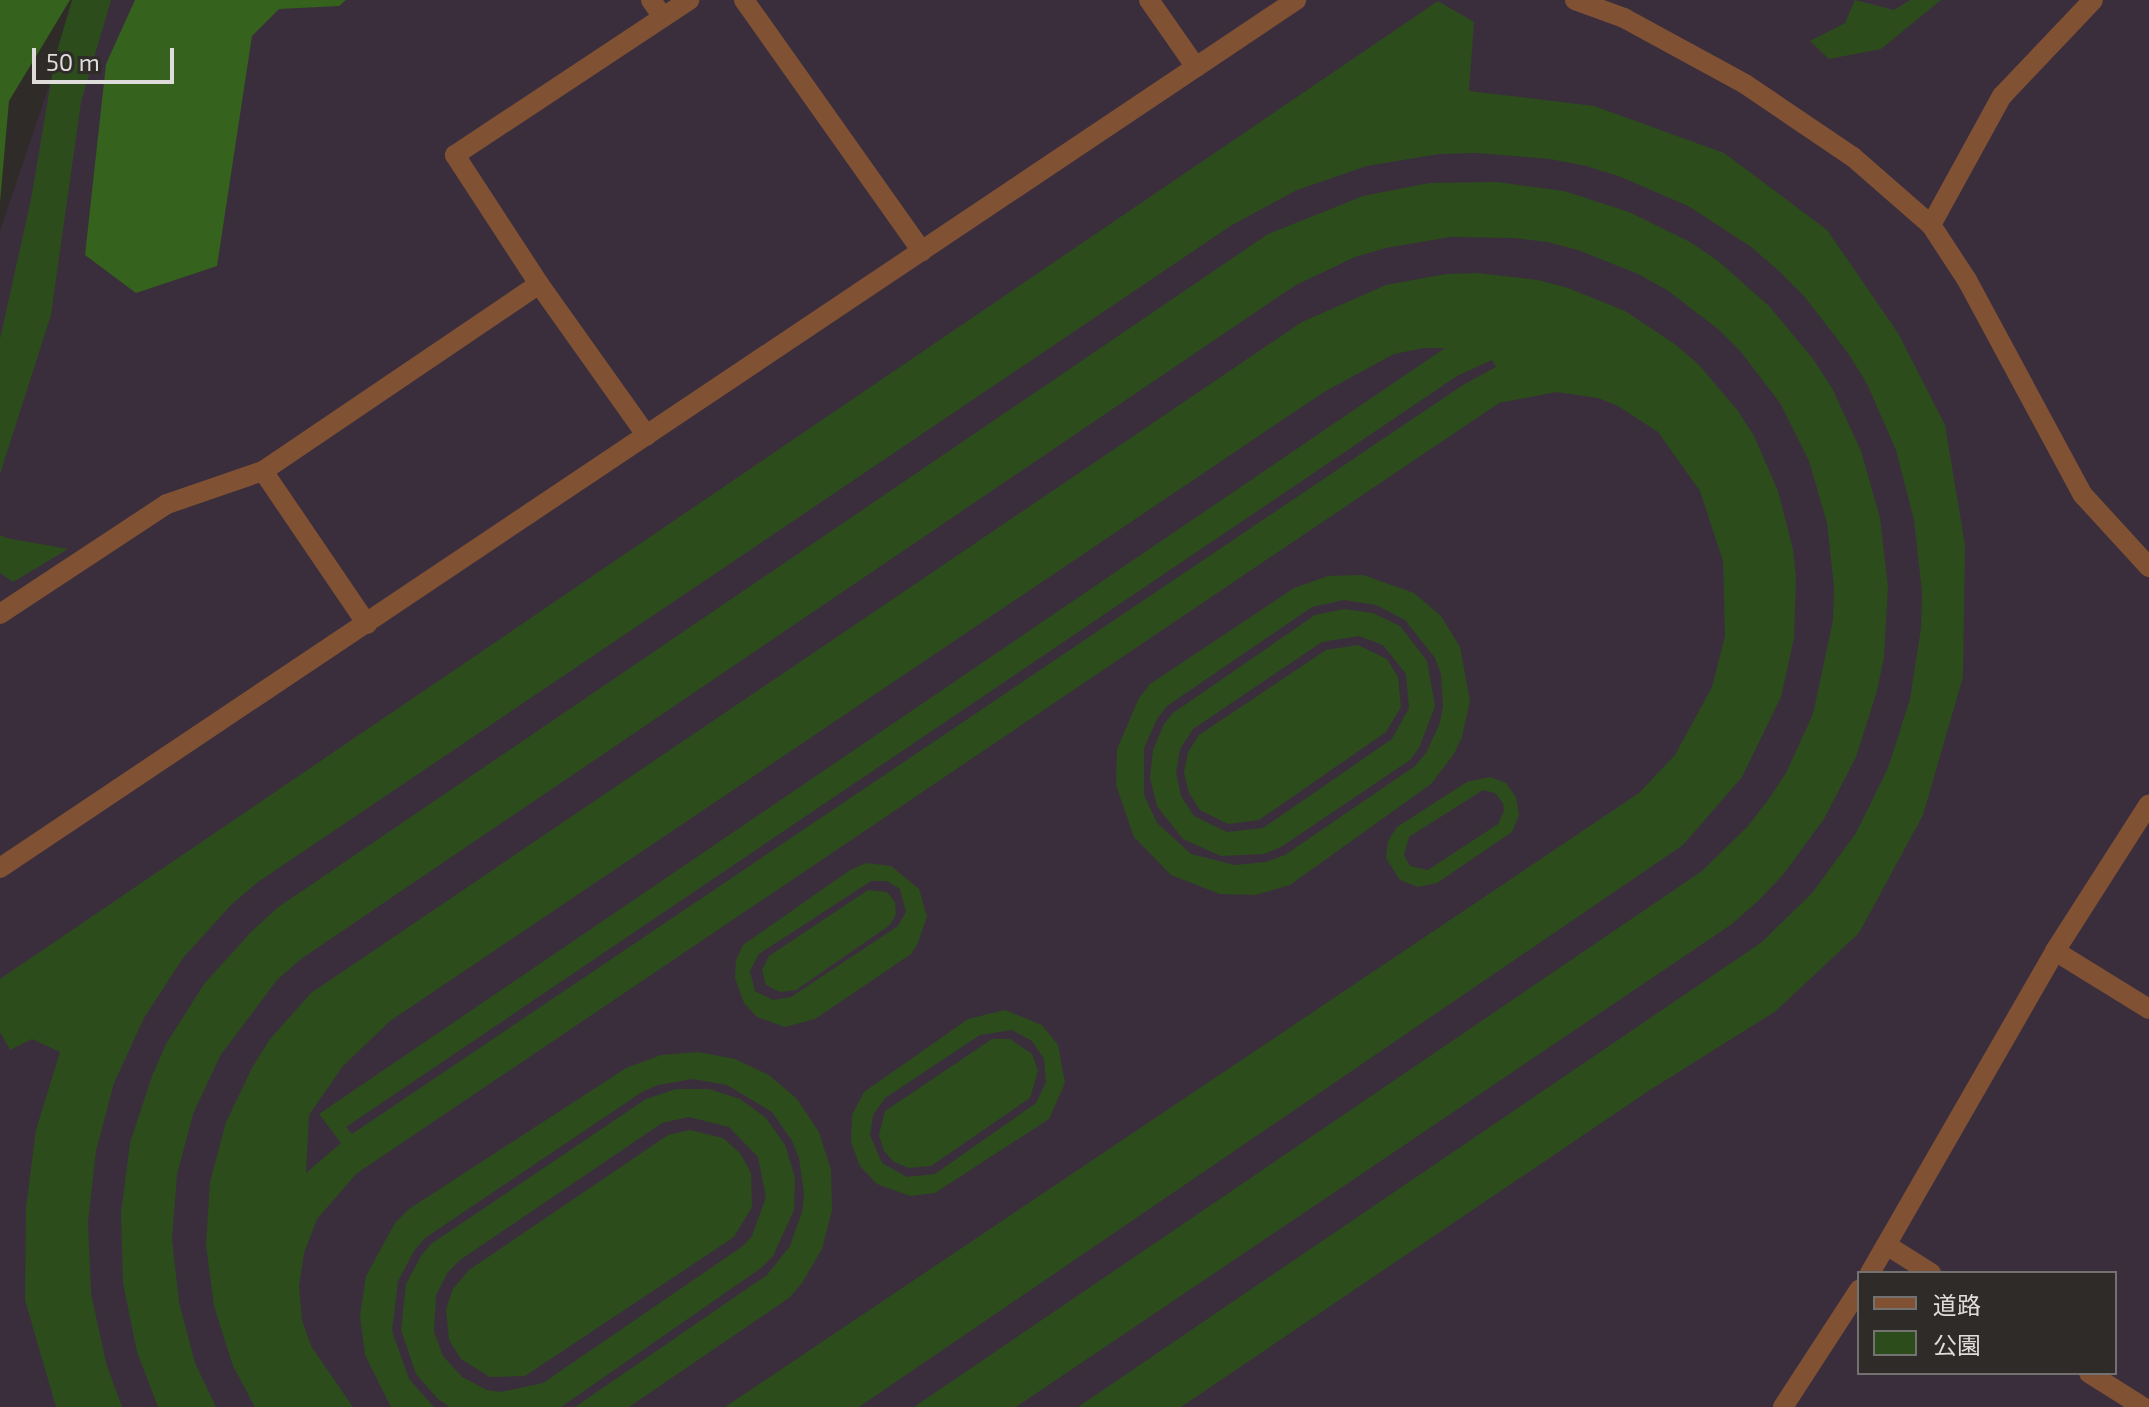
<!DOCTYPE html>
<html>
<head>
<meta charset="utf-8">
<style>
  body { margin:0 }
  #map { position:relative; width:2149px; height:1407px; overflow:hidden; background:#2e2b29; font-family:"Exo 2","Noto Sans JP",sans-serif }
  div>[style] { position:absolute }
  .commercial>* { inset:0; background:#3a2e3d }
  .green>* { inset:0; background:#2c4c1c }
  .forest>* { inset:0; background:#35621c }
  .minor>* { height:20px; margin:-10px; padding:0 10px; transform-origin:10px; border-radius:10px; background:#805133 }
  span { translate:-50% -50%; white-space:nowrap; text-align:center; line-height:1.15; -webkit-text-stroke:6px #2e2b29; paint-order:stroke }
  .legend { position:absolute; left:1857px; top:1271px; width:260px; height:104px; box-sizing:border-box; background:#2e2b29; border:2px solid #747270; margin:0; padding:10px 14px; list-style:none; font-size:24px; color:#dedddb }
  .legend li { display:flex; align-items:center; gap:16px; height:40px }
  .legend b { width:40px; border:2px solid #747270 }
  .scale { position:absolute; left:32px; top:48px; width:142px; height:36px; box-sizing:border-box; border:4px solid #dedddb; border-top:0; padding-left:10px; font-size:24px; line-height:28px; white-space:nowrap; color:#dedddb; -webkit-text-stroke:6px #2e2b29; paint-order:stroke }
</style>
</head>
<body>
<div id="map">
  <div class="commercial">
    <i style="clip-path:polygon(evenodd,78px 0,2149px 0,2149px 1407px,0 1407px,0 231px,78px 0,1859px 1273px,2115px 1273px,2115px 1373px,1859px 1373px,1859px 1273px)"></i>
  </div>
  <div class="green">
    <i style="clip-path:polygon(72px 0,111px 0,81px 102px,51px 315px,0 474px,0 339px,31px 199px,55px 58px)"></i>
    <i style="clip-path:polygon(1855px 0,1894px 10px,1910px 0,1941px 0,1881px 49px,1829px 59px,1810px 41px,1845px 23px)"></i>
    <i style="clip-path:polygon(1438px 1px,1474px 22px,1469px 91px,1594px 106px,1724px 153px,1827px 230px,1898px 333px,1945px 425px,1965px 545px,1963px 677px,1923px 815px,1859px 933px,1776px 1011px,1650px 1090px,1181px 1407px,1078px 1407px,1762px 942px,1813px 892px,1856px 833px,1888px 768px,1910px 699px,1921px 628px,1922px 592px,1914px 520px,1896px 450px,1867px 384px,1848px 353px,1804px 296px,1778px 270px,1750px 246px,1688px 206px,1621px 177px,1586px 166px,1550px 159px,1476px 153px,1439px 154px,1367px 166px,1297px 190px,1232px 225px,258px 882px,231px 905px,183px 958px,144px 1018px,114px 1083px,96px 1151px,88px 1222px,91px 1293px,106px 1363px,122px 1407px,56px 1407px,25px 1300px,26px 1207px,36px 1130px,60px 1052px,32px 1039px,10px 1050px,0 1032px,0 979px)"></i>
    <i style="clip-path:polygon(1497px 182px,1564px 191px,1629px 212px,1690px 242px,1718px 261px,1769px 306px,1813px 359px,1832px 388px,1861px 451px,1880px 518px,1888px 587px,1884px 657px,1877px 691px,1856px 757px,1824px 819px,1782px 876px,1758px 901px,1732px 924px,1016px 1407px,914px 1407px,1702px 871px,1748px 826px,1768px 800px,1786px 773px,1813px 714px,1833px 620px,1834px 587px,1827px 523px,1809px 461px,1780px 403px,1741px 352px,1718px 329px,1667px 290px,1638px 274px,1578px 250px,1547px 242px,1514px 238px,1450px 237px,1386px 248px,1355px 257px,1296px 285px,1269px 303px,301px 959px,277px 980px,220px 1056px,193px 1114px,177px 1175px,172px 1239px,179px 1302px,195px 1363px,216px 1407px,158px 1407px,137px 1352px,123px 1283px,121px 1213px,130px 1143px,152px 1076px,166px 1044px,204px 984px,251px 932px,277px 908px,1268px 234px,1363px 196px,1429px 183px)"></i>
    <i style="clip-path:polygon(evenodd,1477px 273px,1538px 280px,1568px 288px,1625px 311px,1676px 345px,1699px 365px,1738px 411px,1754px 436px,1778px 491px,1793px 549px,1796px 578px,1794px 638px,1781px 697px,1742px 777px,1683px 845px,859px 1407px,725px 1407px,1639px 793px,1675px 755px,1712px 687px,1725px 636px,1723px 561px,1700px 491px,1658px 432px,1618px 406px,1598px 398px,1556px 392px,1499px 403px,356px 1174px,317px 1219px,304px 1253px,299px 1286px,302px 1320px,311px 1346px,353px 1407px,255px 1407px,233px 1366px,214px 1306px,206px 1245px,210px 1182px,226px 1122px,253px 1066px,270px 1039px,311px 993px,1302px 322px,1386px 285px,1446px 274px,1477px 273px,1424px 348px,1445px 348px,319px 1114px,341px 1143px,306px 1173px,309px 1115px,343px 1066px,390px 1021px,1324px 392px,1394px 354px,1424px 348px,1477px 273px,1492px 360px,1496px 367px,1463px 385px,352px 1134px,346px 1127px,1457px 376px,1492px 360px)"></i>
    <i style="clip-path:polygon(0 535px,7px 538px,68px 549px,13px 582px,0 573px)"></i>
    <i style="clip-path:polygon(evenodd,1363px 575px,1414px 593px,1441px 616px,1460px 647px,1470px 701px,1462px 737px,1454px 754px,1431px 784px,1290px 885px,1255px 895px,1220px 894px,1171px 875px,1134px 837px,1116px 785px,1117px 749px,1139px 698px,1150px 684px,1294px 588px,1328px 576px,1363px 575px,1344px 600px,1376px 605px,1405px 620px,1435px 658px,1441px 674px,1443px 706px,1440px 723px,1426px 753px,1415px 766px,1285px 855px,1266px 862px,1235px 865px,1191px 854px,1157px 823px,1144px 795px,1144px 748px,1157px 719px,1167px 706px,1312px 607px,1344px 600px)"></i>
    <i style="clip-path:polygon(evenodd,1344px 609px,1373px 613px,1400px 626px,1427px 661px,1435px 706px,1419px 748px,1410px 760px,1281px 847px,1264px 854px,1221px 856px,1183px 839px,1157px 806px,1150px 778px,1153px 750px,1164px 724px,1173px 713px,1315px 615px,1344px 609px,1359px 636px,1383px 645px,1406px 674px,1409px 708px,1392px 739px,1263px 828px,1227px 832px,1194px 816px,1181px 796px,1176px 773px,1180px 749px,1193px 729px,1322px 642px,1359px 636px)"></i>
    <i style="clip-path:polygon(1358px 645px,1387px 659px,1398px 677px,1401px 707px,1386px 732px,1259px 820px,1228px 824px,1200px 810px,1189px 793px,1184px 773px,1188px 752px,1199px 735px,1326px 650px)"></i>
    <i style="clip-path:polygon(evenodd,1490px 777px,1506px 783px,1516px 797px,1519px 815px,1512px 832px,1437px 883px,1418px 887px,1400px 880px,1386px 858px,1388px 841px,1397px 827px,1467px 782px,1490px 777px,1483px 790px,1495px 793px,1503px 803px,1504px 811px,1498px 824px,1428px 870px,1410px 866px,1404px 855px,1409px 837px,1483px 790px)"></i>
    <i style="clip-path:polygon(evenodd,866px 863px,891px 866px,919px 889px,927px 917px,917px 945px,911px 954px,815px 1019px,785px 1027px,757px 1017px,744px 1003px,735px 978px,736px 960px,743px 945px,850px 870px,866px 863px,871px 881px,887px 881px,900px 889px,906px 912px,898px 926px,791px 997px,773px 1000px,755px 991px,750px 971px,759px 954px,871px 881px)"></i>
    <i style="clip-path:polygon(868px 890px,887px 892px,895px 902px,896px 914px,890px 925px,796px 990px,780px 992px,766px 985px,762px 970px,769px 956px)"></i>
    <i style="clip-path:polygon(evenodd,1005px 1010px,1042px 1025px,1058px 1045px,1065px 1083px,1049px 1119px,935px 1193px,910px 1196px,877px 1184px,860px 1166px,851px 1142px,852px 1115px,864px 1092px,968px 1019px,1005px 1010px,1012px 1030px,1032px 1041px,1044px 1059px,1046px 1082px,1036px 1103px,935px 1174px,907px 1177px,882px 1163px,870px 1135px,873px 1115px,885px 1098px,980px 1035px,1012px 1030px)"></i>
    <i style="clip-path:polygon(992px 1039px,1010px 1039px,1032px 1054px,1038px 1071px,1030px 1098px,931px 1166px,909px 1168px,894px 1162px,884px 1151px,879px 1135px,885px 1111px)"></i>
    <i style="clip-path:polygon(698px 1052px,735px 1059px,769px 1075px,797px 1099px,819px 1132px,831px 1170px,832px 1210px,822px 1249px,802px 1283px,789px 1298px,629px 1407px,575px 1407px,767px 1275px,790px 1246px,802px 1212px,804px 1194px,799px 1158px,792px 1141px,772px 1112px,727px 1085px,693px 1079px,658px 1085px,642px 1092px,425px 1238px,414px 1251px,398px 1281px,392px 1331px,409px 1379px,434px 1407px,391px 1407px,365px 1355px,360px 1316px,366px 1276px,395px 1223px,409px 1209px,626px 1068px,661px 1055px)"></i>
    <i style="clip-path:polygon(evenodd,676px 1089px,709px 1089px,740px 1099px,766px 1118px,785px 1145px,795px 1177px,794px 1210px,773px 1256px,761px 1268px,561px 1407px,449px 1407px,437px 1398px,416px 1374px,401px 1330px,406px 1284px,421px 1256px,431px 1244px,646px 1099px,676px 1089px,689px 1117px,729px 1127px,758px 1157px,766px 1197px,752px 1236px,743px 1246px,543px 1383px,501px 1392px,487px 1390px,462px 1377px,443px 1356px,434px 1332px,436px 1295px,448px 1272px,460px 1260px,662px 1123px,689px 1117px)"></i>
    <i style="clip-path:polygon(690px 1130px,723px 1138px,740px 1153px,751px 1173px,752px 1207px,734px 1237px,525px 1376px,490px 1377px,461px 1359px,449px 1340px,446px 1309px,453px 1289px,469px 1270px,668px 1135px)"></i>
  </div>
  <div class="forest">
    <i style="clip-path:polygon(0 0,70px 0,9px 101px,0 202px)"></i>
    <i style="clip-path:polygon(135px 0,346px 0,339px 6px,279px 9px,252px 36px,217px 266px,136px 293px,85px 255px,106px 64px)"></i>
  </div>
  <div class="minor">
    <i style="left:651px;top:0;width:21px;rotate:55deg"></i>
    <i style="left:744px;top:0;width:308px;rotate:54.7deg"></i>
    <i style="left:1149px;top:0;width:82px;rotate:55deg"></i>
    <i style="left:1575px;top:0;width:52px;rotate:20.2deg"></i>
    <i style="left:1624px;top:18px;width:138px;rotate:28.6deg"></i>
    <i style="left:1745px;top:84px;width:130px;rotate:34.1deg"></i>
    <i style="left:1853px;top:157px;width:103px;rotate:41.1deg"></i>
    <i style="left:1931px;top:225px;width:66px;rotate:56.8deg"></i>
    <i style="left:1967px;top:280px;width:244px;rotate:61.7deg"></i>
    <i style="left:2083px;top:495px;width:98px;rotate:47.5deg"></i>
    <i style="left:1931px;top:225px;width:147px;rotate:-61.2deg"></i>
    <i style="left:2002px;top:96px;width:132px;rotate:-46.5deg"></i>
    <i style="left:539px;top:284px;width:186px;rotate:54.6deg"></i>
    <i style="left:263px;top:471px;width:185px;rotate:55.8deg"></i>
    <i style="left:0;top:614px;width:200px;rotate:-33.4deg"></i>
    <i style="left:167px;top:504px;width:102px;rotate:-19deg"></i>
    <i style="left:263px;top:471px;width:333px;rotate:-34.1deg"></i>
    <i style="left:539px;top:284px;width:154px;rotate:-123.1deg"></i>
    <i style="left:455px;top:155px;width:281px;rotate:-33.5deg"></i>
    <i style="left:0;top:868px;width:1560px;rotate:-33.81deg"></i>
    <i style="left:2055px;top:951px;width:110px;rotate:31.7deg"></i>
    <i style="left:1888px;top:1246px;width:51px;rotate:32.1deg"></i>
    <i style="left:1870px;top:1273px;width:371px;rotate:-60.1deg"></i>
    <i style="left:2055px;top:951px;width:174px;rotate:-57.4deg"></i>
    <i style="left:2089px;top:1373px;width:64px;rotate:32.2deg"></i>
    <i style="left:1783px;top:1407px;width:140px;rotate:-57deg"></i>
  </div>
  <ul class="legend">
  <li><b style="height:10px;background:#805133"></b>道路</li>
  <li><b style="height:22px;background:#2c4c1c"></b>公園</li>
  </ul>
  <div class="scale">50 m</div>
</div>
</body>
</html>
